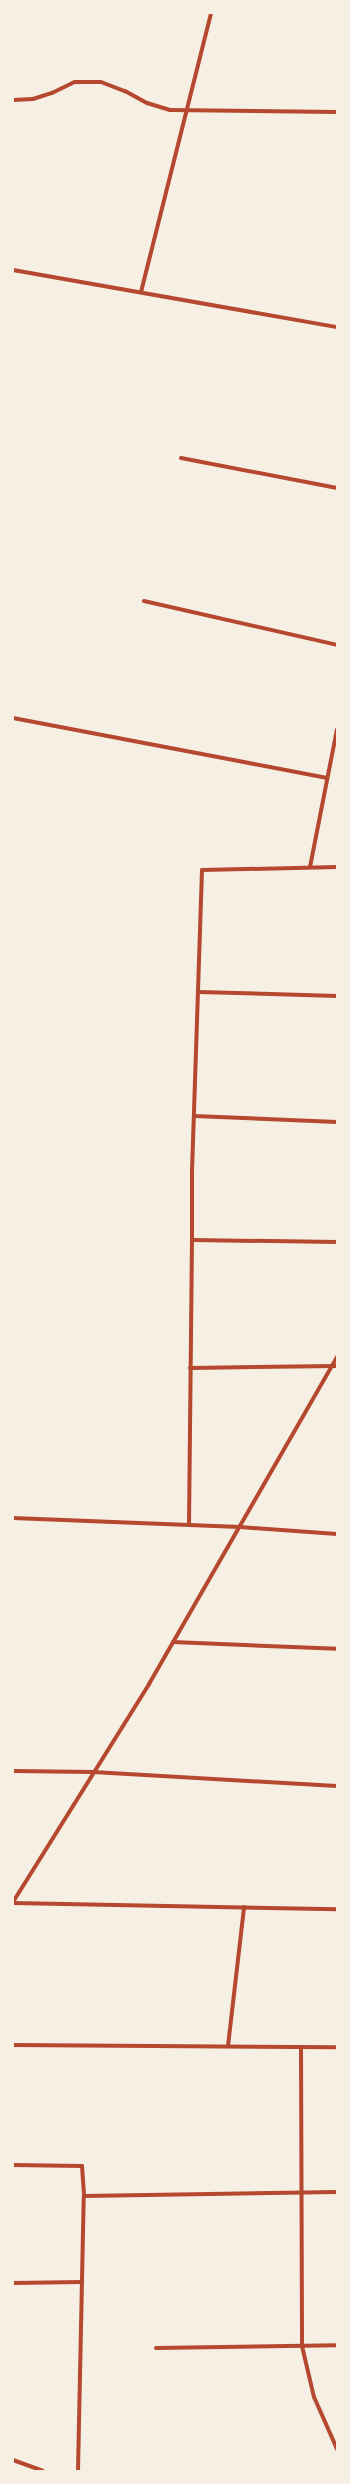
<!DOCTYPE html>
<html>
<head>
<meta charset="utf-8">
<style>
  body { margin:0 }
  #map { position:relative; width:350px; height:2484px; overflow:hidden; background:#f6efe4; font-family:Signika,sans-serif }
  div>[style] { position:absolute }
  .minor>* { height:4px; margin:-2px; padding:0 2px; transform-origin:2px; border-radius:2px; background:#b5482f }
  span { translate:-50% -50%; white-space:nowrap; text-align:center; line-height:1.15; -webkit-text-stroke:4px #f6efe4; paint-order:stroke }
  .frame { position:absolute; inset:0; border:14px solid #f6efe4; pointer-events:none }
</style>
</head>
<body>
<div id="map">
  <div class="minor">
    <i style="left:13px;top:100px;width:20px;rotate:-3deg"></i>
    <i style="left:33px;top:99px;width:20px;rotate:-18deg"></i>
    <i style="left:52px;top:93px;width:25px;rotate:-26deg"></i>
    <i style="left:75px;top:82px;width:26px"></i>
    <i style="left:101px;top:82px;width:26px;rotate:21deg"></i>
    <i style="left:125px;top:91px;width:25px;rotate:29deg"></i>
    <i style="left:147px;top:103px;width:24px;rotate:17deg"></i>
    <i style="left:170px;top:110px;width:167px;rotate:0.7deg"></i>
    <i style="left:13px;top:270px;width:329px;rotate:10deg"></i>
    <i style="left:141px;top:292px;width:288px;rotate:-75.9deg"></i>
    <i style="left:181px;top:458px;width:159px;rotate:10.9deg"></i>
    <i style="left:144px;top:601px;width:198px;rotate:12.8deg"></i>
    <i style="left:13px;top:718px;width:320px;rotate:10.8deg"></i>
    <i style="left:310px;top:867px;width:140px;rotate:-78.9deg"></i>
    <i style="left:337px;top:867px;width:135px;rotate:178.7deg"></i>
    <i style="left:202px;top:870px;width:301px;rotate:91.9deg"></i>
    <i style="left:192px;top:1171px;width:69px;rotate:90deg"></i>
    <i style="left:192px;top:1240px;width:145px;rotate:0.8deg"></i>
    <i style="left:198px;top:992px;width:139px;rotate:1.6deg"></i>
    <i style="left:194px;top:1116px;width:143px;rotate:2.4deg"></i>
    <i style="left:190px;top:1368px;width:147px;rotate:-0.8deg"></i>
    <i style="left:13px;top:1518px;width:227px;rotate:2.3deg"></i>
    <i style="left:240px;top:1527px;width:97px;rotate:4.1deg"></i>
    <i style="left:189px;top:1525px;width:285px;rotate:-89.4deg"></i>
    <i style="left:173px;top:1642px;width:164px;rotate:2.4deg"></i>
    <i style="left:13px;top:1771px;width:80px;rotate:0.7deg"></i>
    <i style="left:93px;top:1772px;width:244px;rotate:3.3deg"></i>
    <i style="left:13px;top:1902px;width:257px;rotate:-58deg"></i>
    <i style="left:149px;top:1684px;width:377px;rotate:-60.1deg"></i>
    <i style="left:13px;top:1903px;width:324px;rotate:1.1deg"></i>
    <i style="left:13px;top:2045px;width:324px;rotate:0.4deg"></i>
    <i style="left:228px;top:2046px;width:140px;rotate:-83.4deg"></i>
    <i style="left:301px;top:2047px;width:299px;rotate:89.8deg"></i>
    <i style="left:302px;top:2346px;width:52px;rotate:76.8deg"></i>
    <i style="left:314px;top:2397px;width:57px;rotate:66.1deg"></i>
    <i style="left:13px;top:2165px;width:69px;rotate:0.8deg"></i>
    <i style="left:82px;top:2166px;width:30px;rotate:86deg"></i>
    <i style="left:84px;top:2196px;width:253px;rotate:-0.9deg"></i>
    <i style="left:13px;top:2283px;width:69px;rotate:-0.8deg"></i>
    <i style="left:156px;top:2348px;width:181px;rotate:-0.9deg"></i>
    <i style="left:13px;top:2460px;width:32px;rotate:20deg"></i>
    <i style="left:78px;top:2471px;width:275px;rotate:-88.8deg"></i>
  </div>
  <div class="frame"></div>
</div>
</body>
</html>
